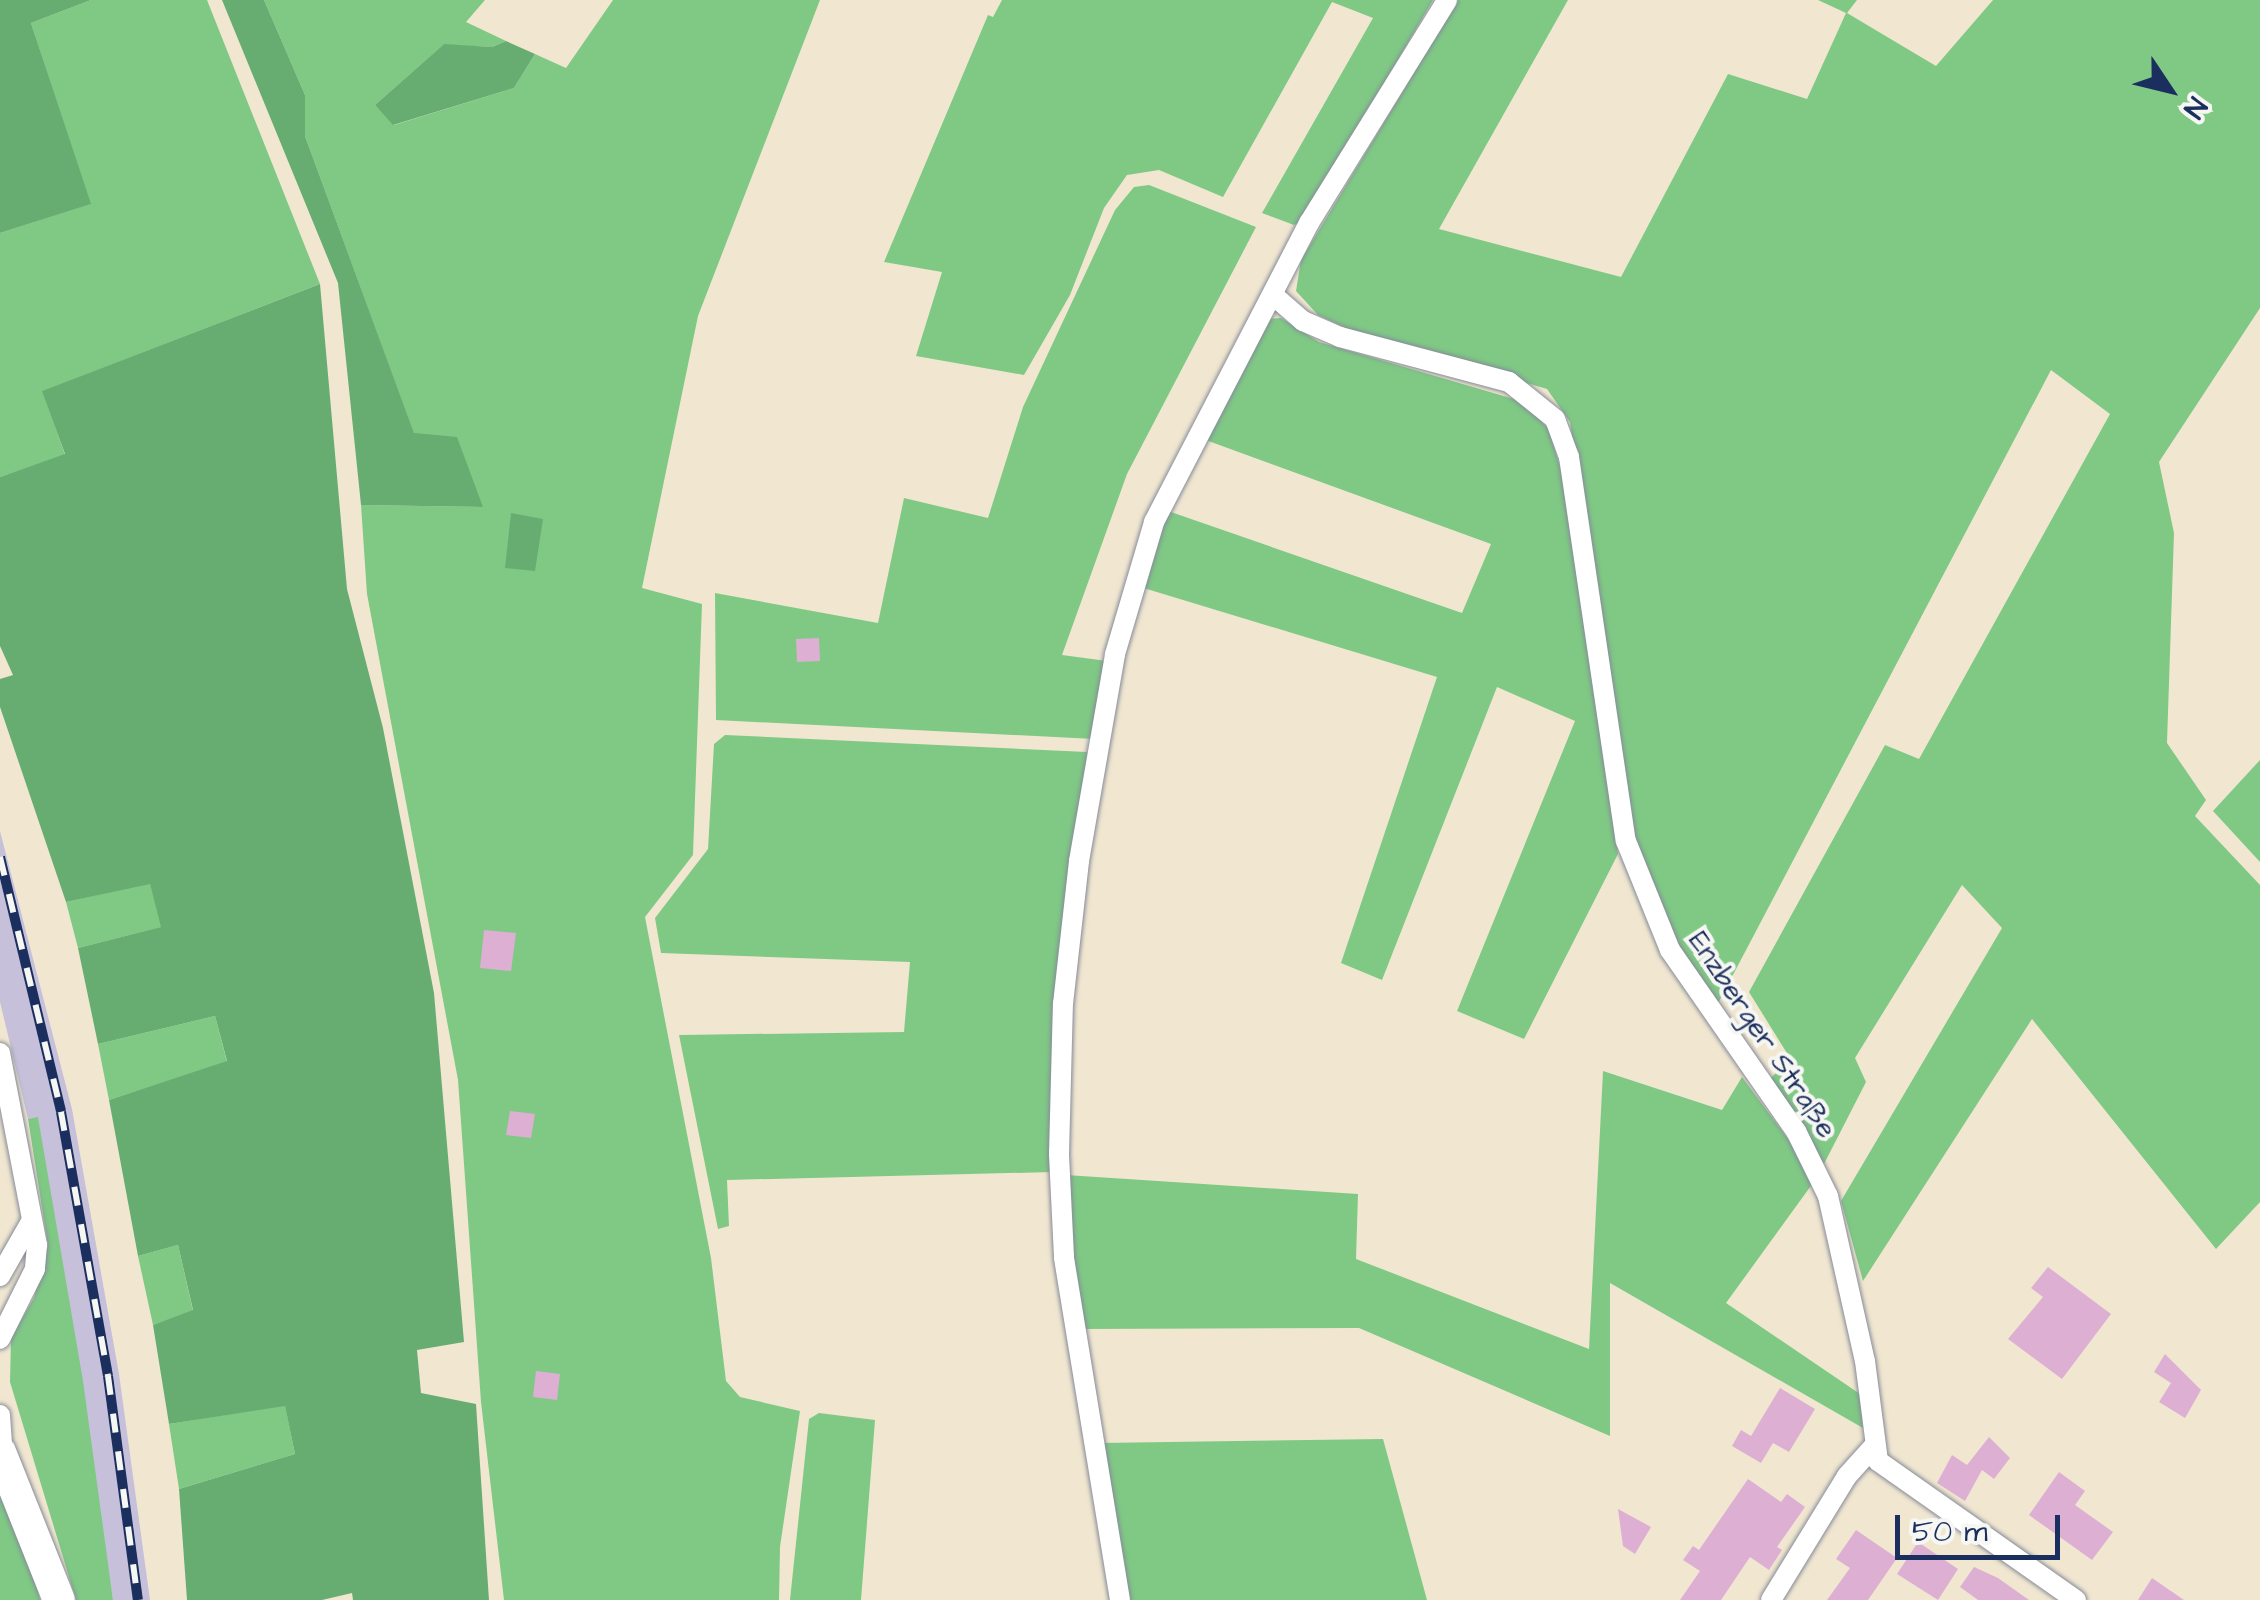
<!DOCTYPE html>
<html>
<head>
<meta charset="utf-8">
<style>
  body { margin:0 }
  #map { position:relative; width:2260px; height:1600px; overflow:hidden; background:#f1e7d1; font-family:"Architects Daughter",sans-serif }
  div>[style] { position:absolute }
  .industrial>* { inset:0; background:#c6c0da }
  .green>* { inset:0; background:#7fc985 }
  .forest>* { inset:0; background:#67ad72 }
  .building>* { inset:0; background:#dcafd3 }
  .roads { filter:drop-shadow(0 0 2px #868b98) drop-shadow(0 0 2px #868b98) }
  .street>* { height:20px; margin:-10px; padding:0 10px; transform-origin:10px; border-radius:10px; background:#fff }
  .primary>* { height:32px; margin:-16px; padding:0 16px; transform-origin:16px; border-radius:16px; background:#fff }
  .rail>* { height:10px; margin-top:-5px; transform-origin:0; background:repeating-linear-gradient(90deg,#f6f6f2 0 19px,#1b2f5e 0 38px); box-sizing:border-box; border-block:2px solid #1b2f5e }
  span { translate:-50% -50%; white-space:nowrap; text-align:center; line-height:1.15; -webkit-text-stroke:8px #f6f6f2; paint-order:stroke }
  .street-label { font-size:28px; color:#1b2f5e }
  .north { position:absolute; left:2120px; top:40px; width:100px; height:100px; -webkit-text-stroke:8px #f6f6f2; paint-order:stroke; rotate:125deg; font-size:28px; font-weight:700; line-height:40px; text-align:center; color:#1b2f5e }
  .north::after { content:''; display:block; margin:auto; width:35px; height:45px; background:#1b2f5e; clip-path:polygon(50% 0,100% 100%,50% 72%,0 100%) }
  .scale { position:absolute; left:1895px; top:1515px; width:165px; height:45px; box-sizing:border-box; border:5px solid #1b2f5e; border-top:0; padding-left:12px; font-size:30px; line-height:35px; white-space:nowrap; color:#1b2f5e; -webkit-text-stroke:8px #f6f6f2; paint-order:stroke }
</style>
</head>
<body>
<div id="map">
  <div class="industrial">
    <i style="clip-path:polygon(0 831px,72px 1109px,119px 1374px,150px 1600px,113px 1600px,38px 1118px,28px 1119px,0 1002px)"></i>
  </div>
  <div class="green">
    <i style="clip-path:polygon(91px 0,207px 0,320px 284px,43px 391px,65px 455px,0 477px,0 233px,90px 204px,31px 23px)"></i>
    <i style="clip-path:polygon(264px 0,485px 0,466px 22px,506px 41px,492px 47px,443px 45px,375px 105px,394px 125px,514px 88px,535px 54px,566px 68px,613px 0,820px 0,698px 316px,642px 588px,702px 604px,693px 855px,645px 917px,711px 1258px,726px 1381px,740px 1397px,800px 1411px,780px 1547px,779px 1600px,504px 1600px,481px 1402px,458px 1080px,367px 594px,361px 505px,483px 507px,414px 434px,305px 136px,305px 95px)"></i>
    <i style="clip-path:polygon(1002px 0,1433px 0,1303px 221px,1294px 225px,1262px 213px,1373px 18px,1332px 2px,1223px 197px,1159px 170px,1127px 175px,1104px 208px,1070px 295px,1024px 375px,916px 356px,942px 272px,884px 262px,988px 15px,993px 17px)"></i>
    <i style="clip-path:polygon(1458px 0,1568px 0,1439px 229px,1621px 277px,1728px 74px,1807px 99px,1846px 13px,1818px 0,1857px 0,1847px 13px,1936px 66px,1993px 0,2260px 0,2260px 308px,2159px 462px,2174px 533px,2167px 743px,2206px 800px,2195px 816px,2260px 885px,2260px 1202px,2216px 1249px,2032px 1019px,1863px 1281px,1841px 1201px,2002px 928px,1962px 885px,1855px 1058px,1866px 1082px,1824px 1164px,1771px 1078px,1790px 1058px,1749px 992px,1885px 745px,1919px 759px,2110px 414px,2051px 370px,1715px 1009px,1657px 908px,1628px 818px,1570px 422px,1547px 389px,1361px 335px,1318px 315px,1296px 291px,1301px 260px)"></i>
    <i style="clip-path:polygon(1149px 185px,1256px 227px,1127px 474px,1062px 655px,1107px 661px,1094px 739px,716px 720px,715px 593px,878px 623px,904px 498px,988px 518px,1023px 407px,1115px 210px,1134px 187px)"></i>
    <i style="clip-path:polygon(1281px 318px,1319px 342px,1524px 402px,1549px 430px,1561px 470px,1618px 854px,1524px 1039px,1457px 1011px,1575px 721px,1497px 687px,1382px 980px,1341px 963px,1437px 677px,1137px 586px,1168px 511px,1462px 613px,1491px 544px,1203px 439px,1267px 319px)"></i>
    <i style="clip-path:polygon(725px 735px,1087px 752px,1052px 1172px,727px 1180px,729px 1226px,718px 1229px,679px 1035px,904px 1032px,910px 962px,661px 953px,655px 918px,708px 849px,714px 744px)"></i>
    <i style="clip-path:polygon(2260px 760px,2260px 862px,2213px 811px)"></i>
    <i style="clip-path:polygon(150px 883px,162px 927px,78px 948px,66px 902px)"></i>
    <i style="clip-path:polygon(215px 1016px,227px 1062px,109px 1100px,98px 1044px)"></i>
    <i style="clip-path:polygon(1603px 1071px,1722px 1110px,1742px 1077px,1788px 1139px,1813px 1183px,1726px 1303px,1860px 1394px,1863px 1428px,1610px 1283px,1610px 1436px,1359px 1328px,1081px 1329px,1066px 1175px,1358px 1194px,1356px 1259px,1589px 1349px)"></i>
    <i style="clip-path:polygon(38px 1117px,83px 1381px,113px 1600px,76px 1600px,10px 1382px,11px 1338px,34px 1298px,48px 1245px,28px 1119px)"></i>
    <i style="clip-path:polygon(178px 1245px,193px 1311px,153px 1325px,138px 1256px)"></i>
    <i style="clip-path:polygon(285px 1405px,295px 1454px,179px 1489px,169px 1424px)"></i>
    <i style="clip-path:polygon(819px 1413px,875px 1420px,861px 1600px,790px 1600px,809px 1419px)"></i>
    <i style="clip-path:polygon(1383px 1439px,1427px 1600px,1127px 1600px,1099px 1443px)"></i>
    <i style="clip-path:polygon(0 1494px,31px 1559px,40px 1600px,0 1600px)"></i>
  </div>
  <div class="forest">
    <i style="clip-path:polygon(0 0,91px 0,31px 23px,91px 204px,0 233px)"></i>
    <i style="clip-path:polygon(222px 0,264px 0,305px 95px,305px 136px,414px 433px,457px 437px,483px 507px,361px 505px,338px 283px)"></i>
    <i style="clip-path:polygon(506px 41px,535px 54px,514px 88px,393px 125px,375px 105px,444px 44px,492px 47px)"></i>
    <i style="clip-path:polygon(320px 284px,347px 589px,383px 728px,434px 993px,464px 1342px,417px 1350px,421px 1393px,476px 1404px,489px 1600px,353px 1600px,352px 1593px,322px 1600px,187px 1600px,179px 1489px,295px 1454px,285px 1406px,169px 1424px,153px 1325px,193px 1310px,178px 1245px,138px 1256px,109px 1100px,227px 1061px,215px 1016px,98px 1044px,78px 948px,161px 927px,150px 884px,66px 902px,0 707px,0 679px,13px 675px,0 646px,0 477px,65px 454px,42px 391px)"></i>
    <i style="clip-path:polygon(511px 513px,543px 519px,535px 571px,505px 568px)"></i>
  </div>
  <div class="building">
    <i style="clip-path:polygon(819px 638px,820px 661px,797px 662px,796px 639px)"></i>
    <i style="clip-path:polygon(484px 930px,516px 933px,511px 971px,480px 968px)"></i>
    <i style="clip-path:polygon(510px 1111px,535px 1114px,531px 1138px,506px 1135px)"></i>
    <i style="clip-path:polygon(2048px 1267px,2111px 1314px,2062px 1379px,2008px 1339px,2043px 1297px,2031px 1288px)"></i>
    <i style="clip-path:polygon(2165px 1354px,2201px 1390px,2185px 1418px,2159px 1402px,2171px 1383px,2154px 1372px)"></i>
    <i style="clip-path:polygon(536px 1371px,560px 1374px,557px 1400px,533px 1397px)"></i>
    <i style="clip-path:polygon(1780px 1388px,1815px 1409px,1789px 1452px,1773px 1443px,1761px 1463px,1732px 1446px,1741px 1430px,1751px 1436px)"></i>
    <i style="clip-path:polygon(1989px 1437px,2010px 1458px,1994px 1479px,1982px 1470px,1965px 1501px,1937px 1483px,1952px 1455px,1967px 1465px)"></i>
    <i style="clip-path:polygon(2059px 1472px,2085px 1491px,2075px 1505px,2113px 1532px,2092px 1560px,2029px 1515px)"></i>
    <i style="clip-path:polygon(1748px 1479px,1781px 1502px,1787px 1494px,1805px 1507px,1777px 1547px,1782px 1550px,1769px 1570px,1750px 1557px,1721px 1600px,1680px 1600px,1700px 1571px,1683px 1560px,1693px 1546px,1699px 1550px)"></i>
    <i style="clip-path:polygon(1618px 1509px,1651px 1527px,1635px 1554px,1623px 1546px)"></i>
    <i style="clip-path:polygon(1856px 1530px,1897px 1558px,1868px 1600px,1827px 1600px,1850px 1568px,1836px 1559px)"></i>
    <i style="clip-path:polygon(1918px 1542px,1958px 1569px,1938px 1600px,1897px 1574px)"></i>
    <i style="clip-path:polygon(1974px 1567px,1998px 1578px,2029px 1600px,1978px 1600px,1960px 1587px)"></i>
    <i style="clip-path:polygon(2152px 1578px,2184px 1600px,2138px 1600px)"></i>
  </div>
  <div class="roads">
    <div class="street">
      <i style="left:1273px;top:295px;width:40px;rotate:41deg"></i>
      <i style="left:1303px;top:321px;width:40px;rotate:23.4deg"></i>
      <i style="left:1340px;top:337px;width:175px;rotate:14.9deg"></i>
      <i style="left:1509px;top:382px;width:59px;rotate:38.8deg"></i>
      <i style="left:1555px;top:419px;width:40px;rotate:69.8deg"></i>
      <i style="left:1569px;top:457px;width:388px;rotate:81.6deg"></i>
      <i style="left:1626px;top:841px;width:118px;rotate:68deg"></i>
      <i style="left:1670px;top:950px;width:221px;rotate:55.2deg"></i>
      <i style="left:1796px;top:1131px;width:72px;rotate:63.8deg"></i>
      <i style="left:1828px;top:1196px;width:169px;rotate:77.4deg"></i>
      <i style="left:1865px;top:1361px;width:101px;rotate:82.6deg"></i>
      <i style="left:1878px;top:1461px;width:242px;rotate:35.1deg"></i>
      <i style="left:0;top:1053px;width:196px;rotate:79.1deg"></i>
      <i style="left:37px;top:1245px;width:24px;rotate:95deg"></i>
      <i style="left:35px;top:1269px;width:78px;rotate:116.6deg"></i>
      <i style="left:0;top:1276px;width:64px;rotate:-60.3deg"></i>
      <i style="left:0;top:1415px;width:44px;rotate:86.1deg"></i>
      <i style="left:1120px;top:1600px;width:348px;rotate:-99.3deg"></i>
      <i style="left:1064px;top:1257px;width:103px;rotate:-92.8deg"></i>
      <i style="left:1059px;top:1154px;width:150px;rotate:-88.5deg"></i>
      <i style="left:1063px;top:1004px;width:144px;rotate:-83.6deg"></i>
      <i style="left:1079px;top:861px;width:210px;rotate:-80.1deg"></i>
      <i style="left:1115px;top:654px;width:138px;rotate:-73.5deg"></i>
      <i style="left:1154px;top:522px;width:337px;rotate:-62.6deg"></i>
      <i style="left:1309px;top:223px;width:262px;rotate:-58.2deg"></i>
      <i style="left:1771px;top:1600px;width:145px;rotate:-58.5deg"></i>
      <i style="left:1847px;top:1476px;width:38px;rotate:-48deg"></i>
    </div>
    <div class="primary">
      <i style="left:0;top:1452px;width:159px;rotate:68.3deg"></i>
    </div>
  </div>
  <div class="rail">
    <i style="left:0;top:857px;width:262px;rotate:76.5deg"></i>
    <i style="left:61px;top:1112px;width:268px;rotate:79.9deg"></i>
    <i style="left:108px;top:1376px;width:226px;rotate:82.4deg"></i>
  </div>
  <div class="street-label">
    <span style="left:1762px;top:1035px;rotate:56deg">Enzberger Straße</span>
  </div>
  <div class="north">N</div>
  <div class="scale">50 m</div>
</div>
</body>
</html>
